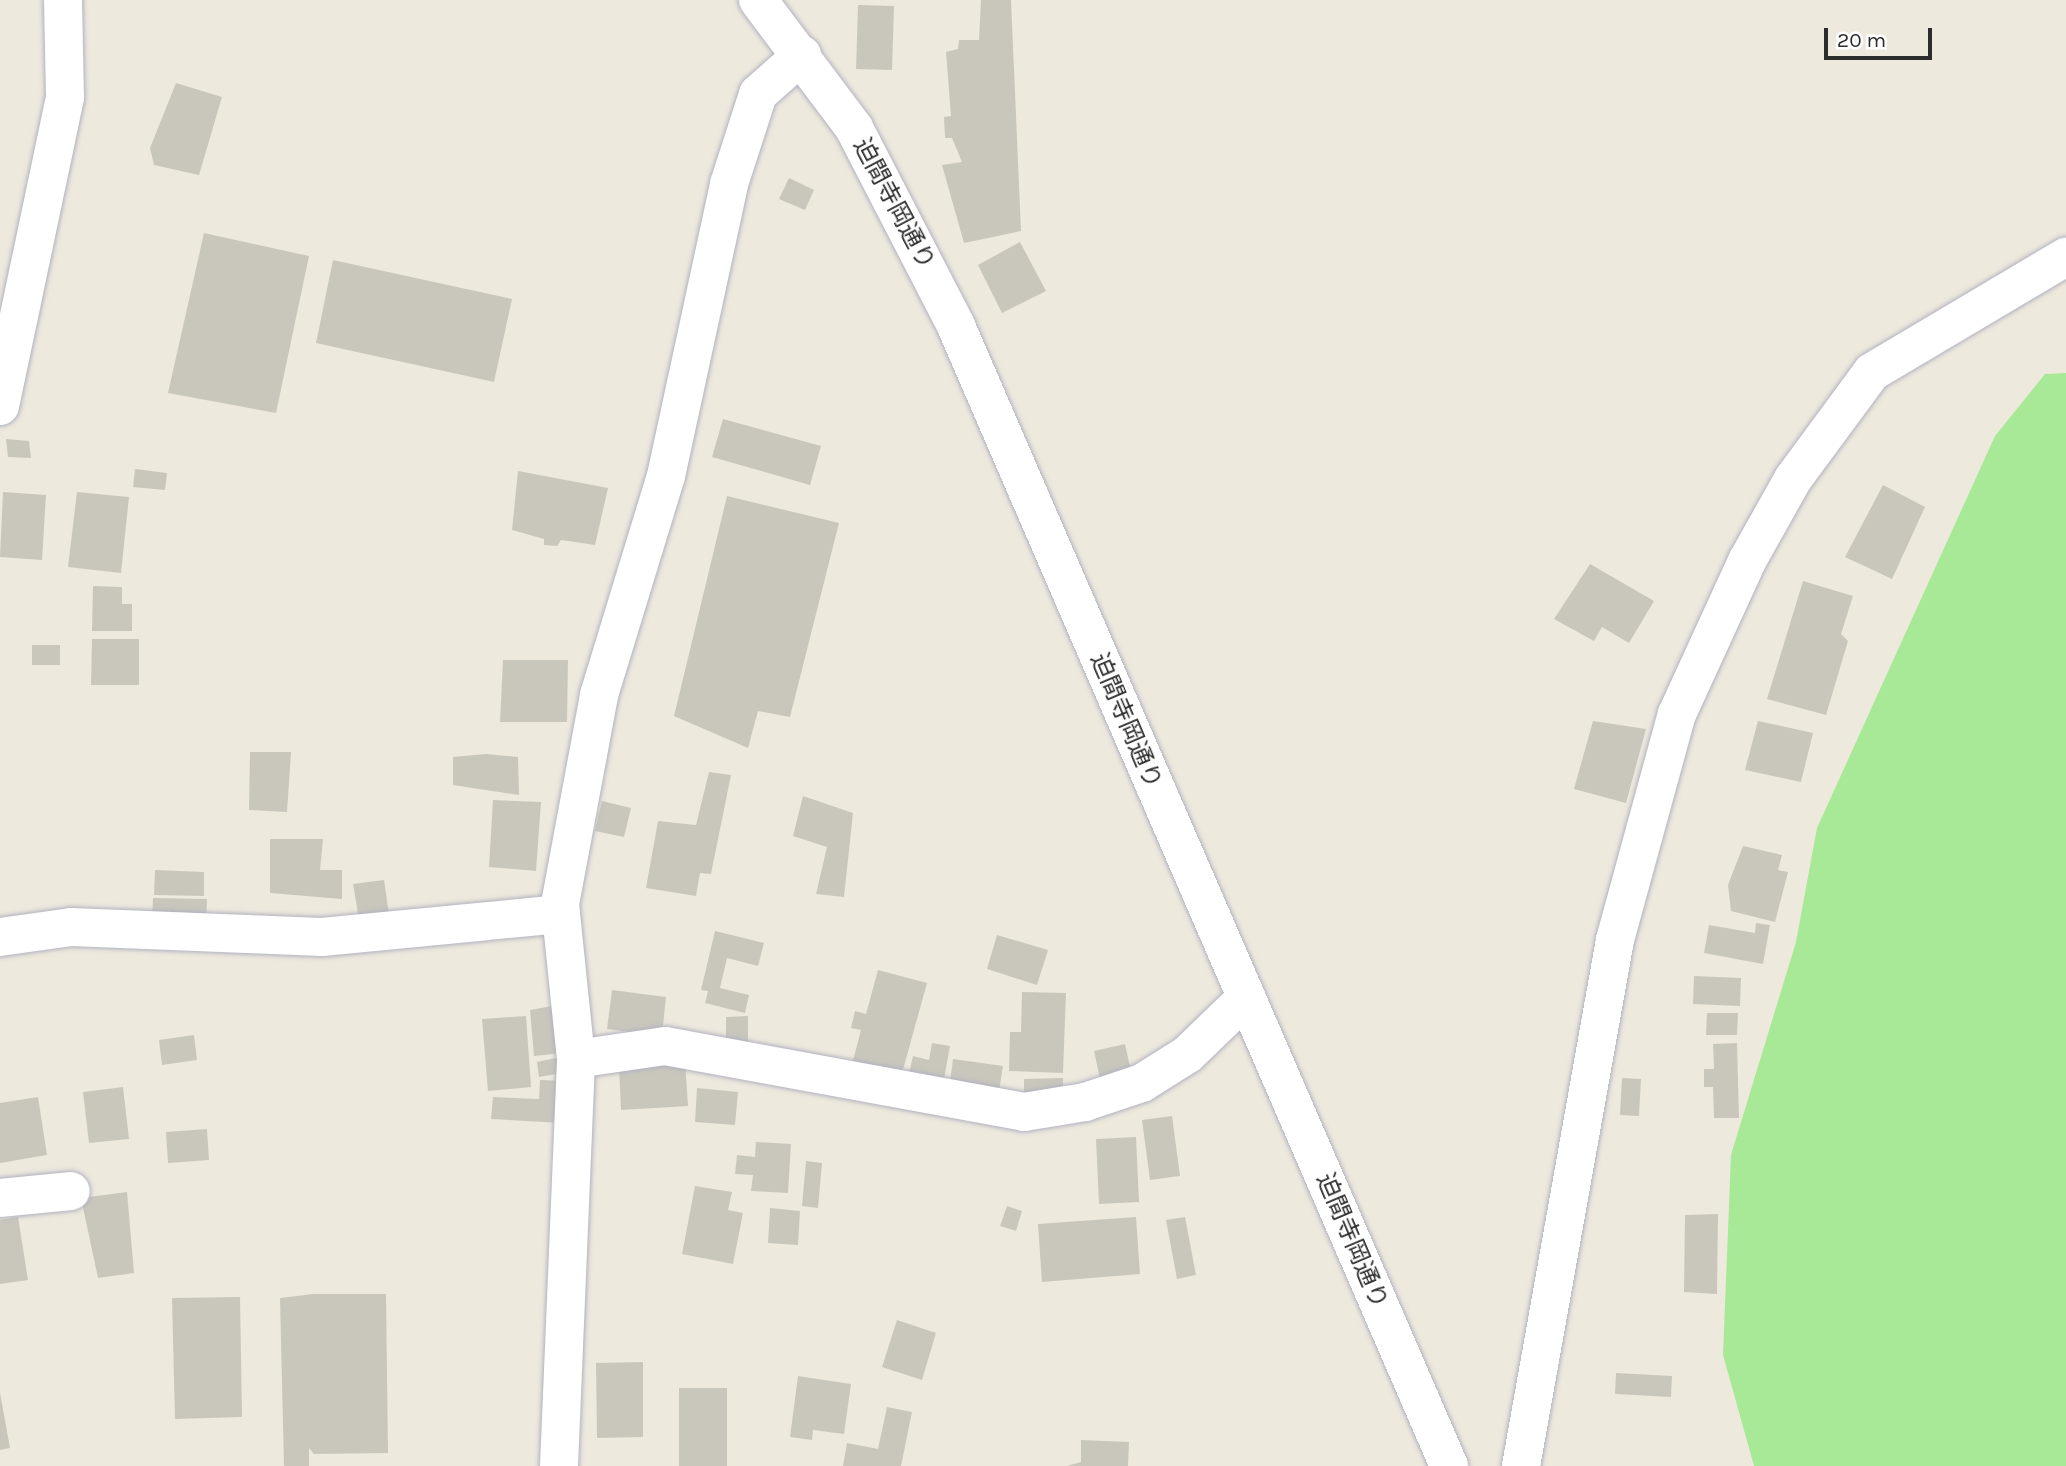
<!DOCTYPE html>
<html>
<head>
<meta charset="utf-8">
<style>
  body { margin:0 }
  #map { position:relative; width:2066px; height:1466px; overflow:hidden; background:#eee9dd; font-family:Karla,"Noto Sans JP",sans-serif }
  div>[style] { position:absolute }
  .green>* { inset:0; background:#a7e996 }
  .building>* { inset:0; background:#c9c7bc }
  .roads { filter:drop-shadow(0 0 2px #b1b2c0) drop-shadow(0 0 2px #b1b2c0) }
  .minor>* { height:38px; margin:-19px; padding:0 19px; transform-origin:19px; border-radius:19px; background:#fff }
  span { translate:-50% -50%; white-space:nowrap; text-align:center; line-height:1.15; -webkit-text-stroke:7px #fff; paint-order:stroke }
  .street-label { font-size:24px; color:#2c2c2c }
  .scale { position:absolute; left:1824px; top:28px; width:108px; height:32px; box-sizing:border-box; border:4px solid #2c2c2c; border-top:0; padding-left:9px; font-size:21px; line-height:24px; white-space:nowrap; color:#2c2c2c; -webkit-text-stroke:5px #fff; paint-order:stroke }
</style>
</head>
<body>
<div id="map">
  <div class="green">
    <i style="clip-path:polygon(2066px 373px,2066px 1466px,1754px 1466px,1723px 1355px,1731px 1155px,1796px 942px,1817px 828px,1995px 436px,2045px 374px)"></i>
  </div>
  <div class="building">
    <i style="clip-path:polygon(981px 0,1011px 0,1021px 231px,964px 243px,942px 165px,962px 162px,952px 138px,945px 138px,944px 117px,951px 116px,946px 52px,958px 49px,959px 40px,979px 40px)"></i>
    <i style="clip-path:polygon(858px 5px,894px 6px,892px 70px,856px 69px)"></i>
    <i style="clip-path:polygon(176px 83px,222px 97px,199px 175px,154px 165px,150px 148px)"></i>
    <i style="clip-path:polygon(789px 178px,814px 190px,805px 210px,779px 199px)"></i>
    <i style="clip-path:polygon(204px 233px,309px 256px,276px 413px,168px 393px)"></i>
    <i style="clip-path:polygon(1020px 242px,1046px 291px,1002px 313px,978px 265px)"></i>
    <i style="clip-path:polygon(333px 260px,512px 299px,494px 382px,316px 343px)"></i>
    <i style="clip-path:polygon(723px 419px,821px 446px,810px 485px,712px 457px)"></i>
    <i style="clip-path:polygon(6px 439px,29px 441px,31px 458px,8px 457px)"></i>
    <i style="clip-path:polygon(135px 469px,167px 473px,165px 490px,133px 487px)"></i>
    <i style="clip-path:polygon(518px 471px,608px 488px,595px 545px,561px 540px,557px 546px,544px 545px,544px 539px,512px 530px)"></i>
    <i style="clip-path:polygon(1883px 485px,1925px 507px,1892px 579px,1845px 557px)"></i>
    <i style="clip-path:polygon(3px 492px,46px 495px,42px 560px,0 557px)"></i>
    <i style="clip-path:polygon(77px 492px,129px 497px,121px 573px,68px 567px)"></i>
    <i style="clip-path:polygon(727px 496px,839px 523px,790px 717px,758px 711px,748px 748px,674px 716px)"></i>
    <i style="clip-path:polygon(1590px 564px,1654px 601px,1629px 643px,1602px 627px,1594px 641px,1554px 619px)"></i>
    <i style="clip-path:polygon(1803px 581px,1853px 596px,1841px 634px,1848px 641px,1826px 715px,1767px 699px)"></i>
    <i style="clip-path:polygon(93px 586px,122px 587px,122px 604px,132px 604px,132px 631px,92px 631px)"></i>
    <i style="clip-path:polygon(92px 639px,139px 639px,139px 685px,91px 685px)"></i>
    <i style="clip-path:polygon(32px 645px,60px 645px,60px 665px,32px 665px)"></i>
    <i style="clip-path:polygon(503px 660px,568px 660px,567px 722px,500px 722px)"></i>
    <i style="clip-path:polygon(1593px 721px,1646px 729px,1626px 803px,1574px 789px)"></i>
    <i style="clip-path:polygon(1758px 721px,1813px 733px,1801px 782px,1745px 770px)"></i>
    <i style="clip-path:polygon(250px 752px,291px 752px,287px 812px,249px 810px)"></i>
    <i style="clip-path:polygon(486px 754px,518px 757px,519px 795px,453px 785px,453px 757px)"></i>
    <i style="clip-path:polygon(709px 772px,731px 775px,711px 874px,700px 873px,696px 896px,646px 888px,658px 821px,696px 825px)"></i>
    <i style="clip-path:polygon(803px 796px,853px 813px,844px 897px,816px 894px,827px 847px,793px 836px)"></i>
    <i style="clip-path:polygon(493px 800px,541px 802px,536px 871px,489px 867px)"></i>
    <i style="clip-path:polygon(602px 801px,631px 808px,624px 837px,595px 831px)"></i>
    <i style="clip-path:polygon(270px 839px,323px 839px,320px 870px,342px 870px,342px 899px,270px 893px)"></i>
    <i style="clip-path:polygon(1743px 846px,1782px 855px,1778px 870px,1788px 872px,1775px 922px,1731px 911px,1728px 885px)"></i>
    <i style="clip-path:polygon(155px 870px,204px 872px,204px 896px,154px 895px)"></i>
    <i style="clip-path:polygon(384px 880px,389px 914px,359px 919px,353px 884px)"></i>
    <i style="clip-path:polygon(153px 898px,207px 899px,206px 925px,152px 924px)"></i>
    <i style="clip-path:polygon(1756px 923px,1770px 925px,1763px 964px,1704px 953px,1709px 925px,1755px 933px)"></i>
    <i style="clip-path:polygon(715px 931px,764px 943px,758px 966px,727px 958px,720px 988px,749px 995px,745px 1013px,705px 1003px,708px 991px,701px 990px)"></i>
    <i style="clip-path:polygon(997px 935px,1048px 950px,1037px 985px,987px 969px)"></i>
    <i style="clip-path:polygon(878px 970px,927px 983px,901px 1077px,852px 1064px,861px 1030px,851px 1028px,855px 1011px,866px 1014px)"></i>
    <i style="clip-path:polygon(1694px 976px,1741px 978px,1740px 1006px,1693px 1004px)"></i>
    <i style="clip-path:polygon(612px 990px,666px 997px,662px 1036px,607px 1029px)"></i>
    <i style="clip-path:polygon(1022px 992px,1066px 993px,1063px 1073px,1009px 1071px,1010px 1032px,1021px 1032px)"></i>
    <i style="clip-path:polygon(558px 1005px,563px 1053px,534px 1056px,530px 1010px)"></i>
    <i style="clip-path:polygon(1707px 1013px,1738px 1013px,1737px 1035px,1706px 1035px)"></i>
    <i style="clip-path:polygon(526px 1016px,531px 1087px,488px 1091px,482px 1019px)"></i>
    <i style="clip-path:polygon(748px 1016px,748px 1047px,726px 1047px,726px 1017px)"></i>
    <i style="clip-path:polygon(194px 1035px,197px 1060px,162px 1065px,159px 1040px)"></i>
    <i style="clip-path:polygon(932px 1043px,950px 1046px,942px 1090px,907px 1083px,913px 1056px,929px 1060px)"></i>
    <i style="clip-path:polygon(1737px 1043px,1739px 1118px,1714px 1118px,1713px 1087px,1704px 1087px,1704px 1069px,1714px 1069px,1713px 1044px)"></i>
    <i style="clip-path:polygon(1125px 1044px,1133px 1080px,1102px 1088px,1094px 1051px)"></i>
    <i style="clip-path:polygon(565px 1056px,568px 1072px,539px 1077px,537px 1062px)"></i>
    <i style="clip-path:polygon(953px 1059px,1003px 1066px,998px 1097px,949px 1090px)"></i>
    <i style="clip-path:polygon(685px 1062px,688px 1106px,621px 1110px,619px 1066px)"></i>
    <i style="clip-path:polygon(1063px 1078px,1063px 1096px,1024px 1097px,1024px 1079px)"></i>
    <i style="clip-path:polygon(1622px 1078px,1641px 1079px,1639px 1116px,1620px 1115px)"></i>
    <i style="clip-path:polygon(540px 1080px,563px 1081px,561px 1123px,491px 1119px,493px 1097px,539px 1099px)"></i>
    <i style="clip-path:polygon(123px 1087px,129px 1139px,89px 1143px,83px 1092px)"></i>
    <i style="clip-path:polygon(697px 1088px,738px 1092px,735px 1125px,695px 1122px)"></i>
    <i style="clip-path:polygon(38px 1097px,47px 1155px,0 1163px,0 1103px)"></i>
    <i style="clip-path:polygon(1172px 1116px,1180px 1176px,1150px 1180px,1142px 1120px)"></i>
    <i style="clip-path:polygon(207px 1129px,209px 1160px,168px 1163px,166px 1132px)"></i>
    <i style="clip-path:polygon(1136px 1137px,1139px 1202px,1099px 1204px,1096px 1139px)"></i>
    <i style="clip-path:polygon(756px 1142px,791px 1144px,788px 1193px,751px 1191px,753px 1175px,735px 1174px,737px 1155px,755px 1157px)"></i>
    <i style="clip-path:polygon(806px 1161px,822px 1163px,818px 1208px,802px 1206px)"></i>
    <i style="clip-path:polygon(695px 1186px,732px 1192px,728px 1210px,743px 1213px,733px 1264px,682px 1254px)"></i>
    <i style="clip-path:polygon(127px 1192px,134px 1273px,98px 1278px,81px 1198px)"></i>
    <i style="clip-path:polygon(1007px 1206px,1022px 1211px,1016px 1231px,1000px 1226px)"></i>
    <i style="clip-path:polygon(770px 1208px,800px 1211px,798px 1245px,768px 1243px)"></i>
    <i style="clip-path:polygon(1718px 1214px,1717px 1294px,1684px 1292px,1685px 1215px)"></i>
    <i style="clip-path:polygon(18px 1217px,28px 1280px,0 1284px,0 1220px)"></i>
    <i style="clip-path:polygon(1136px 1217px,1140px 1274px,1042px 1282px,1038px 1224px)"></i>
    <i style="clip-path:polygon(1185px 1217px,1196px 1275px,1177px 1279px,1166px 1220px)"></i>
    <i style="clip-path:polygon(313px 1294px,386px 1294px,388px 1453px,314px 1454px,309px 1448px,309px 1466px,284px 1466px,280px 1298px)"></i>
    <i style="clip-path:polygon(240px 1297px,242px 1417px,175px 1419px,172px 1298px)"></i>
    <i style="clip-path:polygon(897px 1320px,936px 1333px,922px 1380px,882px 1367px)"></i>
    <i style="clip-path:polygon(643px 1362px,643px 1437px,597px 1438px,596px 1363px)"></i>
    <i style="clip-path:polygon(1616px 1373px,1672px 1376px,1671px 1397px,1615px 1394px)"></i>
    <i style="clip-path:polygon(798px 1376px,851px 1384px,844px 1434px,813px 1430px,812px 1440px,790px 1437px)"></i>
    <i style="clip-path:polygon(679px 1388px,727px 1388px,727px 1466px,679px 1466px)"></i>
    <i style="clip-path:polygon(0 1393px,10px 1448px,0 1450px)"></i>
    <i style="clip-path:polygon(887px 1407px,912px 1412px,901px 1466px,843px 1466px,847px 1443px,878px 1449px)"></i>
    <i style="clip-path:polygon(1081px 1440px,1129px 1442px,1128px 1466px,1067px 1466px,1081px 1462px)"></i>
  </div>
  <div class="roads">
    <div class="minor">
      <i style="left:758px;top:0;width:160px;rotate:53.1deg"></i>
      <i style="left:854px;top:128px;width:223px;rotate:62.7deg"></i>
      <i style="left:956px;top:326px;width:1242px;rotate:66.61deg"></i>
      <i style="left:0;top:406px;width:316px;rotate:-78.1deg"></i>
      <i style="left:65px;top:97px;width:97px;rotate:-91.2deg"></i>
      <i style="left:0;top:937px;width:72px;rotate:-8deg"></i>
      <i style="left:71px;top:927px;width:251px;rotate:2.3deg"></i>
      <i style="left:322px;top:937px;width:240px;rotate:-5.5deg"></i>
      <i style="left:576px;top:1059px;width:90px;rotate:-8.3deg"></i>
      <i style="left:665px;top:1046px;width:365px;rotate:10.4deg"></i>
      <i style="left:1024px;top:1112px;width:62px;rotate:-9.3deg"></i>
      <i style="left:1085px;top:1102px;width:60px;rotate:-18.4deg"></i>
      <i style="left:1142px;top:1083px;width:54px;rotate:-32.2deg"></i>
      <i style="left:1188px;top:1054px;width:81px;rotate:-44deg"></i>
      <i style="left:0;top:1198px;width:71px;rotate:-5.6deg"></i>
      <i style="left:559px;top:1466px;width:407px;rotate:-87.6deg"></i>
      <i style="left:576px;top:1059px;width:156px;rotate:-95.9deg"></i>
      <i style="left:560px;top:904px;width:213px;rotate:-79.4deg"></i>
      <i style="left:599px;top:695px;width:229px;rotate:-73deg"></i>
      <i style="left:666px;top:476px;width:299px;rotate:-77.8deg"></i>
      <i style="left:729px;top:184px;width:95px;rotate:-72.1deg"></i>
      <i style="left:758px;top:94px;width:59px;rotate:-41.6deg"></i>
      <i style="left:1521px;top:1466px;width:534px;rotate:-79.87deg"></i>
      <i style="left:1615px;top:940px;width:234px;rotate:-74.7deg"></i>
      <i style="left:1677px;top:714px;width:168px;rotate:-65.4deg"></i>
      <i style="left:1747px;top:561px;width:94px;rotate:-60.7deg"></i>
      <i style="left:1793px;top:479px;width:133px;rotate:-53.6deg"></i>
      <i style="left:1872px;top:372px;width:226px;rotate:-30.7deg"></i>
    </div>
  </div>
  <div class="street-label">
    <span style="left:894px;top:204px;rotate:62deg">迫間寺岡通り</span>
    <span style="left:1126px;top:721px;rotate:67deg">迫間寺岡通り</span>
    <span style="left:1352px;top:1241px;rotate:67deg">迫間寺岡通り</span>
  </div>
  <div class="scale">20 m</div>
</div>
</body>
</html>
